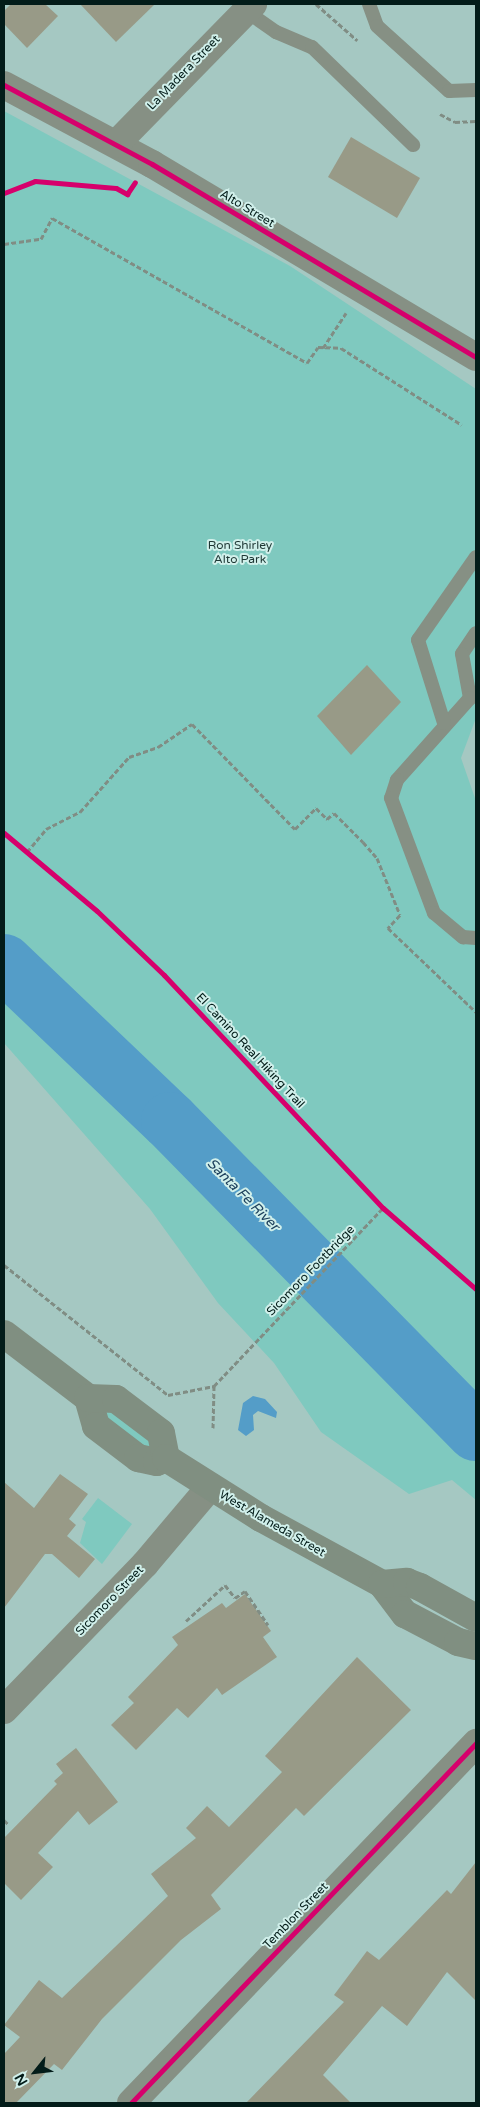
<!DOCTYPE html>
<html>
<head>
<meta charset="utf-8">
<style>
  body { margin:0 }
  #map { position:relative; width:480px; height:2107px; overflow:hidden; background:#a5c8c2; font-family:"Varela Round",sans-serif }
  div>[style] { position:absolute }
  .green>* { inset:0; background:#7fc9bf }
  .water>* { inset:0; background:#549dc8 }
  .river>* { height:58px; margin:-29px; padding:0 29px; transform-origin:29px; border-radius:29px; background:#549dc8 }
  .building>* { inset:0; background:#989a87 }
  .path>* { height:3px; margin-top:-1.5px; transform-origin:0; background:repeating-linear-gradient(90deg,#808d84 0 5px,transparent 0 7.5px) }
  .lane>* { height:14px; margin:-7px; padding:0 7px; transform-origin:7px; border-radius:7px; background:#869084 }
  .street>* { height:28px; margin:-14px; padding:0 14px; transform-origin:14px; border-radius:14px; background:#869084 }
  .secondary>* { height:28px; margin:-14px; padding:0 14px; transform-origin:14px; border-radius:14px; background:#808f81 }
  .cycleway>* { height:5px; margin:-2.5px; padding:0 2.5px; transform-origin:2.5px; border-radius:2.5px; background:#d6006c }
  span { translate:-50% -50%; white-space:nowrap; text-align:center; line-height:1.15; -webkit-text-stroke:4px #d1f0eb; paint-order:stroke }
  .street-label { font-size:12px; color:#031c19 }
  .park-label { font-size:12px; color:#1e3734 }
  .water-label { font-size:14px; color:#1e415d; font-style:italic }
  .frame { position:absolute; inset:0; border:5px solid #031c19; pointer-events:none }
  .north { position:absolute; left:10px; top:2047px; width:50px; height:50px; -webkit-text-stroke:4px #d1f0eb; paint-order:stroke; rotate:241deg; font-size:14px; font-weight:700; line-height:20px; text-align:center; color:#031c19 }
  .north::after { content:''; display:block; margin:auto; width:18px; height:22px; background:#031c19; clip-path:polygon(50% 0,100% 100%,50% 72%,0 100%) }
</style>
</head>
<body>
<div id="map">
  <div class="green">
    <i style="clip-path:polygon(4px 111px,290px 266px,476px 389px,476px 718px,461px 758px,476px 801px,476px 1500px,452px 1480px,409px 1494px,321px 1432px,274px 1363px,218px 1303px,150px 1209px,4px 1043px)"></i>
    <i style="clip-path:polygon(106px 1408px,156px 1442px,148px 1453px,104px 1421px)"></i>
    <i style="clip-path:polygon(98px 1498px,132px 1524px,102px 1564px,80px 1543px,86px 1522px,82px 1519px)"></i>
  </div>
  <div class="water">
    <i style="clip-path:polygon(253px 1396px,265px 1399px,277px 1412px,276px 1418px,258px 1411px,253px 1415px,254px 1430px,246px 1436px,238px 1430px,243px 1403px)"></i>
  </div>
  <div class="river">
    <i style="left:4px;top:963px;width:229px;rotate:43.6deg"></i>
    <i style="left:170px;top:1121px;width:436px;rotate:45.5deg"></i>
  </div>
  <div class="building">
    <i style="clip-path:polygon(11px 4px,45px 4px,58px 16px,27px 48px,4px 24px,4px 11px)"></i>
    <i style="clip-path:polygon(80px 4px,155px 4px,116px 42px)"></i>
    <i style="clip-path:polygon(351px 137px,420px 178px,397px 218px,328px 177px)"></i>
    <i style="clip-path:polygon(367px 665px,401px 702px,351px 755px,317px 716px)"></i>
    <i style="clip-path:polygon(60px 1474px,88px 1494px,69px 1519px,76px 1525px,67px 1536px,95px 1559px,79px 1578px,52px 1554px,45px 1554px,4px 1608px,4px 1482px,34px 1508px)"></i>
    <i style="clip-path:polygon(245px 1594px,271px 1631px,263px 1637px,277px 1657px,222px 1695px,217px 1688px,188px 1718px,177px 1708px,136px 1750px,111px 1725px,134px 1703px,128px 1697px,178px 1645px,172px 1637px,222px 1603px,226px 1608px)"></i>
    <i style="clip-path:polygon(357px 1657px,411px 1710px,304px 1816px,296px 1808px,211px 1895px,221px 1909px,181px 1940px,102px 2019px,62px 2070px,54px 2064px,16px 2103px,4px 2103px,4px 2054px,20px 2037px,4px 2025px,39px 1980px,62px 1998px,168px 1896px,151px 1874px,196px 1838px,186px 1828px,207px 1806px,229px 1827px,282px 1772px,265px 1756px)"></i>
    <i style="clip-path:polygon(76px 1748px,118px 1802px,89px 1825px,78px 1811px,38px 1853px,53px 1867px,21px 1900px,4px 1883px,4px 1838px,57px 1784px,54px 1781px,63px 1773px,56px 1764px)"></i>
    <i style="clip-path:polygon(476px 1862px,476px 2001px,447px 1972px,407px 2026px,382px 2006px,323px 2075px,351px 2103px,246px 2103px,344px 2002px,334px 1995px,367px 1951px,379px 1960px,447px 1890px,451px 1894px)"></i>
  </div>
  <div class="path">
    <i style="left:316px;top:4px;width:55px;rotate:41.3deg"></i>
    <i style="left:440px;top:114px;width:17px;rotate:28deg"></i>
    <i style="left:455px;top:122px;width:21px;rotate:-3deg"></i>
    <i style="left:4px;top:244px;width:37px;rotate:-8deg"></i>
    <i style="left:41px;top:239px;width:24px;rotate:-62deg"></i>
    <i style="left:52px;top:218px;width:293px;rotate:29.6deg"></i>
    <i style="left:307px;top:363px;width:19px;rotate:-55deg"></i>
    <i style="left:318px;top:347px;width:23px;rotate:2deg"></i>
    <i style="left:341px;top:348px;width:143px;rotate:32.5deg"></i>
    <i style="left:323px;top:348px;width:42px;rotate:-56.7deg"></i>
    <i style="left:27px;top:852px;width:30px;rotate:-50deg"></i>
    <i style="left:46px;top:829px;width:38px;rotate:-27deg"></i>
    <i style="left:80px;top:812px;width:74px;rotate:-48.3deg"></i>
    <i style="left:129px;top:757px;width:31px;rotate:-19deg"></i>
    <i style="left:158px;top:747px;width:41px;rotate:-34.1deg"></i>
    <i style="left:192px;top:724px;width:147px;rotate:45.6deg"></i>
    <i style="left:295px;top:829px;width:30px;rotate:-45deg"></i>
    <i style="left:316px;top:808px;width:16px;rotate:45deg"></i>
    <i style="left:327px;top:819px;width:9px;rotate:-41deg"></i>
    <i style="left:334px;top:813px;width:41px;rotate:45deg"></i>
    <i style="left:363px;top:842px;width:21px;rotate:49deg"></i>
    <i style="left:377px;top:858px;width:61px;rotate:68deg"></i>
    <i style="left:400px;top:915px;width:18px;rotate:133deg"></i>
    <i style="left:388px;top:928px;width:122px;rotate:43.7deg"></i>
    <i style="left:4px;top:1265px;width:209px;rotate:38.4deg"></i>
    <i style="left:168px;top:1395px;width:47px;rotate:-11.1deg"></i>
    <i style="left:214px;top:1386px;width:245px;rotate:-46.5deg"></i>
    <i style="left:213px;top:1428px;width:42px;rotate:-88.6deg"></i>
    <i style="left:186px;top:1621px;width:53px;rotate:-42.7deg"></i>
    <i style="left:225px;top:1585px;width:16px;rotate:52deg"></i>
    <i style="left:235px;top:1598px;width:12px;rotate:-35deg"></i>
    <i style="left:245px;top:1591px;width:41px;rotate:55.9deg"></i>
    <i style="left:4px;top:1820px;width:6px;rotate:45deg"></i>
  </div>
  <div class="lane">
    <i style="left:369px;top:4px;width:23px;rotate:70deg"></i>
    <i style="left:377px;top:26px;width:97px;rotate:42.1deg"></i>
    <i style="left:449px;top:91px;width:27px;rotate:-2deg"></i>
    <i style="left:246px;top:11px;width:37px;rotate:35deg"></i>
    <i style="left:276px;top:32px;width:39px;rotate:23deg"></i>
    <i style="left:312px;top:47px;width:141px;rotate:44.1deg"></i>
    <i style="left:476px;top:633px;width:25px;rotate:124deg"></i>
    <i style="left:462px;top:654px;width:45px;rotate:79.7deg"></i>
    <i style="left:470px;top:698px;width:110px;rotate:131.7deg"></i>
    <i style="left:397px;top:780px;width:19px;rotate:108deg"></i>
    <i style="left:391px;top:798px;width:123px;rotate:69.5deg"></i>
    <i style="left:434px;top:913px;width:38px;rotate:40deg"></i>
    <i style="left:463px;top:937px;width:13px;rotate:4deg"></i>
    <i style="left:444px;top:723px;width:87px;rotate:-107.4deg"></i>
    <i style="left:418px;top:640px;width:101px;rotate:-55.1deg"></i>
  </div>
  <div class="street">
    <i style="left:4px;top:85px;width:168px;rotate:28.1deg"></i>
    <i style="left:152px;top:164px;width:377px;rotate:30.8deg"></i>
    <i style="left:116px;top:144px;width:196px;rotate:-45.6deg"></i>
    <i style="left:4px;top:1710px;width:203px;rotate:-46deg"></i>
    <i style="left:145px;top:1564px;width:101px;rotate:-49.8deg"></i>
    <i style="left:131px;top:2103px;width:499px;rotate:-46.2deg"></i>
  </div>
  <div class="secondary">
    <i style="left:4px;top:1334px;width:106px;rotate:37.3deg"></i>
    <i style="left:88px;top:1398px;width:29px;rotate:74deg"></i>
    <i style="left:96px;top:1426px;width:53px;rotate:37.3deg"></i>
    <i style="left:138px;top:1458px;width:19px;rotate:12deg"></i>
    <i style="left:157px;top:1462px;width:10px;rotate:-24deg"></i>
    <i style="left:88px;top:1398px;width:28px;rotate:2deg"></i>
    <i style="left:116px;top:1399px;width:56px;rotate:37.1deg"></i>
    <i style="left:161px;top:1433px;width:25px;rotate:79deg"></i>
    <i style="left:166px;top:1458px;width:112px;rotate:32.3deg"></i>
    <i style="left:261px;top:1518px;width:138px;rotate:28.6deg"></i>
    <i style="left:382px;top:1584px;width:38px;rotate:53deg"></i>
    <i style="left:405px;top:1614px;width:60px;rotate:27.8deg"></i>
    <i style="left:458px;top:1642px;width:18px;rotate:13deg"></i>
    <i style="left:382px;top:1584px;width:25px;rotate:-5deg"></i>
    <i style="left:407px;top:1582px;width:14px;rotate:21deg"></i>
    <i style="left:420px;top:1587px;width:64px;rotate:29deg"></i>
  </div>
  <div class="cycleway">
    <i style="left:4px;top:85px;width:168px;rotate:28.1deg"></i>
    <i style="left:152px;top:164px;width:377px;rotate:30.8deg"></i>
    <i style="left:4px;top:193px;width:33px;rotate:-21deg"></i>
    <i style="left:35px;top:181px;width:81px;rotate:4.9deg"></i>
    <i style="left:116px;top:188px;width:13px;rotate:29deg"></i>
    <i style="left:127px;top:194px;width:14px;rotate:-56deg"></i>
    <i style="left:4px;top:833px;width:121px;rotate:40deg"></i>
    <i style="left:97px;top:911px;width:93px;rotate:43.7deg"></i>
    <i style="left:164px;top:975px;width:320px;rotate:46.8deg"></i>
    <i style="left:383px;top:1208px;width:123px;rotate:41.1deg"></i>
    <i style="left:131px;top:2103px;width:499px;rotate:-46.2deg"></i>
  </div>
  <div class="street-label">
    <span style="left:184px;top:73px;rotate:-46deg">La Madera Street</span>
    <span style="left:247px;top:209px;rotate:31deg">Alto Street</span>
    <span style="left:250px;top:1051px;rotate:47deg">El Camino Real Hiking Trail</span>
    <span style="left:311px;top:1271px;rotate:-46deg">Sicomoro Footbridge</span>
    <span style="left:272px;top:1524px;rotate:30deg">West Alameda Street</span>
    <span style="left:110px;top:1601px;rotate:-46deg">Sicomoro Street</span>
    <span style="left:296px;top:1916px;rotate:-46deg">Temblon Street</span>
  </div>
  <div class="park-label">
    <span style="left:240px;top:553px">Ron Shirley<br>Alto Park</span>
  </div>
  <div class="water-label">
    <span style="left:243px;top:1195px;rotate:45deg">Santa Fe River</span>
  </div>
  <div class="frame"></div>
  <div class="north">N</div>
</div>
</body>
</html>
